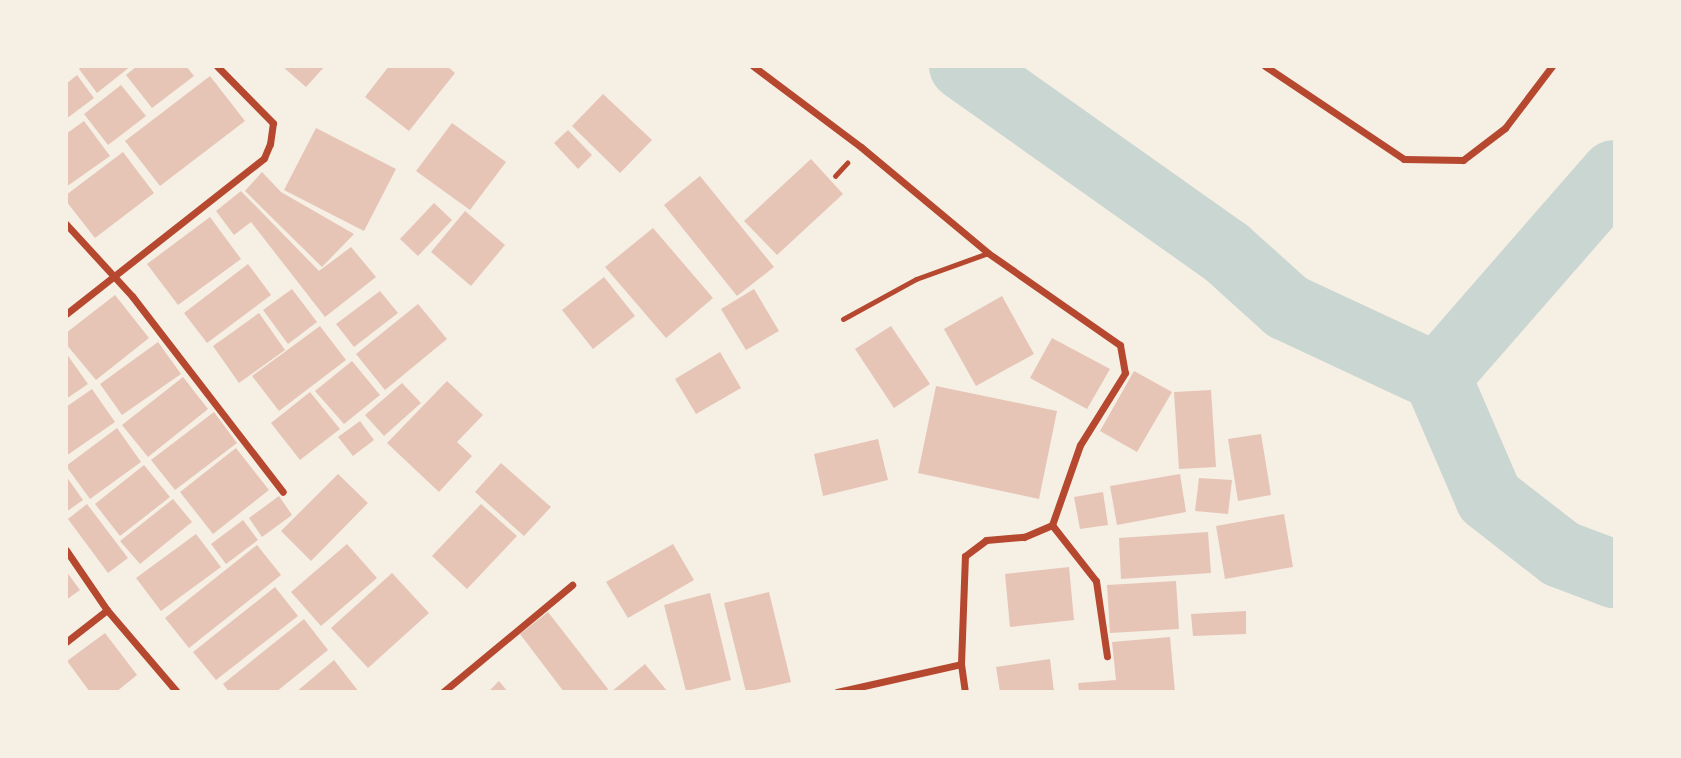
<!DOCTYPE html>
<html>
<head>
<meta charset="utf-8">
<style>
  body { margin:0 }
  #map { position:relative; width:1681px; height:758px; overflow:hidden; background:#f6efe4; font-family:Rubik,sans-serif }
  div>[style] { position:absolute }
  .river>* { height:68px; margin:-34px; padding:0 34px; transform-origin:34px; border-radius:34px; background:#c9d6d2 }
  .building>* { inset:0; background:#e6c5b7 }
  .path>* { height:4.5px; margin:-2.25px; padding:0 2.25px; transform-origin:2.25px; border-radius:2.25px; background:#b5482f }
  .service>* { height:5px; margin:-2.5px; padding:0 2.5px; transform-origin:2.5px; border-radius:2.5px; background:#b5482f }
  .minor>* { height:7px; margin:-3.5px; padding:0 3.5px; transform-origin:3.5px; border-radius:3.5px; background:#b5482f }
  span { translate:-50% -50%; white-space:nowrap; text-align:center; line-height:1.15; -webkit-text-stroke:7px #f6efe4; paint-order:stroke }
  .frame { position:absolute; inset:0; border:68px solid #f6efe4; pointer-events:none }
</style>
</head>
<body>
<div id="map">
  <div class="river">
    <i style="left:963px;top:66px;width:322px;rotate:35.3deg"></i>
    <i style="left:1226px;top:252px;width:82px;rotate:42deg"></i>
    <i style="left:1287px;top:307px;width:166px;rotate:25deg"></i>
    <i style="left:1437px;top:377px;width:132px;rotate:66.7deg"></i>
    <i style="left:1489px;top:498px;width:91px;rotate:37.9deg"></i>
    <i style="left:1561px;top:554px;width:57px;rotate:20.7deg"></i>
    <i style="left:1437px;top:377px;width:269px;rotate:-48.9deg"></i>
  </div>
  <div class="building">
    <i style="clip-path:polygon(82px 66px,131px 66px,97px 93px,79px 69px)"></i>
    <i style="clip-path:polygon(137px 66px,186px 66px,194px 76px,152px 108px,126px 75px)"></i>
    <i style="clip-path:polygon(282px 66px,325px 66px,306px 87px)"></i>
    <i style="clip-path:polygon(389px 66px,447px 66px,455px 73px,409px 131px,365px 97px)"></i>
    <i style="clip-path:polygon(77px 75px,94px 98px,66px 119px,66px 84px)"></i>
    <i style="clip-path:polygon(210px 76px,245px 121px,160px 186px,125px 141px)"></i>
    <i style="clip-path:polygon(121px 85px,146px 116px,108px 145px,84px 114px)"></i>
    <i style="clip-path:polygon(603px 94px,652px 140px,620px 173px,572px 126px)"></i>
    <i style="clip-path:polygon(84px 121px,110px 156px,66px 187px,66px 134px)"></i>
    <i style="clip-path:polygon(452px 123px,506px 162px,470px 210px,416px 171px)"></i>
    <i style="clip-path:polygon(316px 128px,396px 169px,364px 231px,284px 190px)"></i>
    <i style="clip-path:polygon(568px 130px,592px 155px,578px 169px,554px 143px)"></i>
    <i style="clip-path:polygon(123px 152px,154px 193px,95px 238px,66px 201px,66px 195px)"></i>
    <i style="clip-path:polygon(811px 159px,843px 194px,777px 255px,744px 221px)"></i>
    <i style="clip-path:polygon(262px 172px,281px 192px,354px 234px,322px 267px,245px 191px)"></i>
    <i style="clip-path:polygon(700px 176px,774px 267px,737px 296px,664px 205px)"></i>
    <i style="clip-path:polygon(241px 191px,319px 271px,351px 247px,376px 277px,325px 317px,251px 222px,234px 235px,216px 211px)"></i>
    <i style="clip-path:polygon(434px 203px,452px 220px,418px 256px,400px 239px)"></i>
    <i style="clip-path:polygon(465px 211px,505px 245px,471px 286px,431px 252px)"></i>
    <i style="clip-path:polygon(210px 217px,241px 259px,178px 305px,147px 264px)"></i>
    <i style="clip-path:polygon(653px 228px,713px 298px,666px 338px,605px 267px)"></i>
    <i style="clip-path:polygon(248px 264px,271px 295px,207px 343px,184px 313px)"></i>
    <i style="clip-path:polygon(604px 277px,635px 316px,593px 349px,562px 310px)"></i>
    <i style="clip-path:polygon(292px 289px,317px 322px,288px 344px,263px 310px)"></i>
    <i style="clip-path:polygon(754px 289px,779px 331px,746px 350px,721px 309px)"></i>
    <i style="clip-path:polygon(380px 291px,398px 313px,354px 347px,336px 324px)"></i>
    <i style="clip-path:polygon(115px 295px,149px 338px,96px 380px,66px 344px,66px 333px)"></i>
    <i style="clip-path:polygon(1002px 296px,1034px 354px,976px 386px,944px 329px)"></i>
    <i style="clip-path:polygon(418px 304px,447px 339px,385px 390px,356px 354px)"></i>
    <i style="clip-path:polygon(259px 313px,285px 350px,239px 383px,213px 346px)"></i>
    <i style="clip-path:polygon(320px 326px,346px 360px,279px 411px,252px 376px)"></i>
    <i style="clip-path:polygon(891px 326px,930px 384px,894px 408px,855px 349px)"></i>
    <i style="clip-path:polygon(1052px 338px,1110px 369px,1087px 409px,1030px 378px)"></i>
    <i style="clip-path:polygon(158px 342px,181px 374px,122px 415px,100px 384px)"></i>
    <i style="clip-path:polygon(720px 352px,741px 388px,696px 414px,675px 379px)"></i>
    <i style="clip-path:polygon(66px 353px,88px 384px,66px 399px)"></i>
    <i style="clip-path:polygon(352px 361px,380px 395px,344px 424px,315px 391px)"></i>
    <i style="clip-path:polygon(1134px 371px,1172px 392px,1137px 452px,1100px 431px)"></i>
    <i style="clip-path:polygon(183px 377px,208px 409px,148px 457px,122px 425px)"></i>
    <i style="clip-path:polygon(447px 381px,483px 415px,457px 442px,472px 456px,439px 492px,387px 443px)"></i>
    <i style="clip-path:polygon(402px 383px,421px 403px,384px 436px,365px 415px)"></i>
    <i style="clip-path:polygon(936px 386px,1057px 411px,1039px 499px,918px 473px)"></i>
    <i style="clip-path:polygon(92px 389px,115px 422px,66px 456px,66px 407px)"></i>
    <i style="clip-path:polygon(1211px 390px,1216px 467px,1179px 469px,1174px 392px)"></i>
    <i style="clip-path:polygon(310px 392px,340px 429px,300px 460px,271px 423px)"></i>
    <i style="clip-path:polygon(214px 412px,237px 443px,175px 490px,151px 460px)"></i>
    <i style="clip-path:polygon(360px 421px,374px 440px,353px 456px,338px 437px)"></i>
    <i style="clip-path:polygon(117px 428px,141px 462px,90px 499px,66px 466px)"></i>
    <i style="clip-path:polygon(1261px 434px,1271px 495px,1238px 501px,1228px 439px)"></i>
    <i style="clip-path:polygon(878px 439px,888px 480px,823px 496px,814px 454px)"></i>
    <i style="clip-path:polygon(236px 448px,269px 490px,213px 534px,180px 492px)"></i>
    <i style="clip-path:polygon(501px 463px,551px 507px,524px 536px,475px 492px)"></i>
    <i style="clip-path:polygon(144px 465px,170px 497px,120px 536px,95px 504px)"></i>
    <i style="clip-path:polygon(338px 474px,368px 503px,311px 561px,281px 531px)"></i>
    <i style="clip-path:polygon(1180px 474px,1186px 512px,1117px 525px,1110px 486px)"></i>
    <i style="clip-path:polygon(66px 476px,83px 500px,66px 512px)"></i>
    <i style="clip-path:polygon(1199px 478px,1232px 480px,1228px 514px,1195px 511px)"></i>
    <i style="clip-path:polygon(1103px 492px,1108px 525px,1080px 529px,1074px 497px)"></i>
    <i style="clip-path:polygon(279px 496px,292px 515px,262px 537px,249px 518px)"></i>
    <i style="clip-path:polygon(173px 499px,192px 522px,140px 564px,120px 541px)"></i>
    <i style="clip-path:polygon(87px 504px,128px 558px,108px 573px,68px 519px)"></i>
    <i style="clip-path:polygon(481px 504px,517px 536px,467px 589px,432px 556px)"></i>
    <i style="clip-path:polygon(1284px 514px,1293px 567px,1225px 579px,1216px 526px)"></i>
    <i style="clip-path:polygon(243px 520px,258px 540px,226px 564px,211px 544px)"></i>
    <i style="clip-path:polygon(1208px 532px,1211px 573px,1121px 579px,1119px 538px)"></i>
    <i style="clip-path:polygon(196px 534px,221px 567px,161px 611px,136px 578px)"></i>
    <i style="clip-path:polygon(347px 544px,377px 578px,321px 626px,291px 592px)"></i>
    <i style="clip-path:polygon(673px 544px,694px 580px,628px 618px,606px 582px)"></i>
    <i style="clip-path:polygon(257px 545px,281px 575px,189px 648px,165px 618px)"></i>
    <i style="clip-path:polygon(1069px 567px,1074px 620px,1010px 627px,1005px 574px)"></i>
    <i style="clip-path:polygon(66px 571px,80px 590px,66px 600px)"></i>
    <i style="clip-path:polygon(392px 573px,429px 613px,368px 668px,331px 628px)"></i>
    <i style="clip-path:polygon(1176px 581px,1179px 629px,1110px 633px,1107px 585px)"></i>
    <i style="clip-path:polygon(275px 587px,298px 616px,216px 680px,193px 652px)"></i>
    <i style="clip-path:polygon(769px 592px,791px 682px,746px 692px,724px 603px)"></i>
    <i style="clip-path:polygon(710px 593px,731px 680px,686px 691px,664px 605px)"></i>
    <i style="clip-path:polygon(1246px 611px,1246px 634px,1193px 636px,1191px 614px)"></i>
    <i style="clip-path:polygon(548px 612px,608px 689px,605px 692px,564px 692px,520px 634px)"></i>
    <i style="clip-path:polygon(304px 619px,328px 650px,276px 692px,229px 692px,223px 684px)"></i>
    <i style="clip-path:polygon(105px 633px,137px 675px,116px 692px,90px 692px,67px 661px)"></i>
    <i style="clip-path:polygon(1170px 637px,1175px 692px,1079px 692px,1078px 683px,1116px 680px,1112px 642px)"></i>
    <i style="clip-path:polygon(1050px 659px,1054px 692px,1000px 692px,996px 667px)"></i>
    <i style="clip-path:polygon(334px 660px,359px 692px,296px 692px)"></i>
    <i style="clip-path:polygon(645px 664px,668px 692px,611px 692px)"></i>
    <i style="clip-path:polygon(499px 681px,508px 692px,488px 692px)"></i>
  </div>
  <div class="path">
    <i style="left:835px;top:176px;width:18px;rotate:-47deg"></i>
  </div>
  <div class="service">
    <i style="left:843px;top:319px;width:83px;rotate:-28.7deg"></i>
    <i style="left:916px;top:279px;width:77px;rotate:-19.9deg"></i>
  </div>
  <div class="minor">
    <i style="left:753px;top:66px;width:135px;rotate:36.9deg"></i>
    <i style="left:861px;top:147px;width:165px;rotate:39.8deg"></i>
    <i style="left:988px;top:253px;width:161px;rotate:34.9deg"></i>
    <i style="left:1120px;top:345px;width:28px;rotate:80deg"></i>
    <i style="left:1125px;top:373px;width:85px;rotate:122deg"></i>
    <i style="left:1080px;top:445px;width:85px;rotate:109.3deg"></i>
    <i style="left:1265px;top:66px;width:167px;rotate:33.8deg"></i>
    <i style="left:1404px;top:159px;width:59px;rotate:1deg"></i>
    <i style="left:1463px;top:160px;width:53px;rotate:-37.3deg"></i>
    <i style="left:1505px;top:128px;width:78px;rotate:-52.8deg"></i>
    <i style="left:66px;top:224px;width:98px;rotate:47.5deg"></i>
    <i style="left:132px;top:296px;width:247px;rotate:52.4deg"></i>
    <i style="left:66px;top:314px;width:252px;rotate:-38.2deg"></i>
    <i style="left:264px;top:158px;width:15px;rotate:-67deg"></i>
    <i style="left:270px;top:144px;width:21px;rotate:-82deg"></i>
    <i style="left:273px;top:123px;width:80px;rotate:-134.5deg"></i>
    <i style="left:1052px;top:525px;width:71px;rotate:51.8deg"></i>
    <i style="left:1096px;top:581px;width:76px;rotate:81.7deg"></i>
    <i style="left:66px;top:550px;width:73px;rotate:55.7deg"></i>
    <i style="left:107px;top:610px;width:108px;rotate:49.5deg"></i>
    <i style="left:66px;top:642px;width:52px;rotate:-38deg"></i>
    <i style="left:961px;top:664px;width:28px;rotate:82deg"></i>
    <i style="left:443px;top:692px;width:168px;rotate:-39.7deg"></i>
    <i style="left:837px;top:692px;width:127px;rotate:-12.7deg"></i>
    <i style="left:961px;top:664px;width:108px;rotate:-87.9deg"></i>
    <i style="left:965px;top:556px;width:26px;rotate:-37deg"></i>
    <i style="left:986px;top:540px;width:38px;rotate:-5deg"></i>
    <i style="left:1024px;top:537px;width:30px;rotate:-23deg"></i>
  </div>
  <div class="frame"></div>
</div>
</body>
</html>
